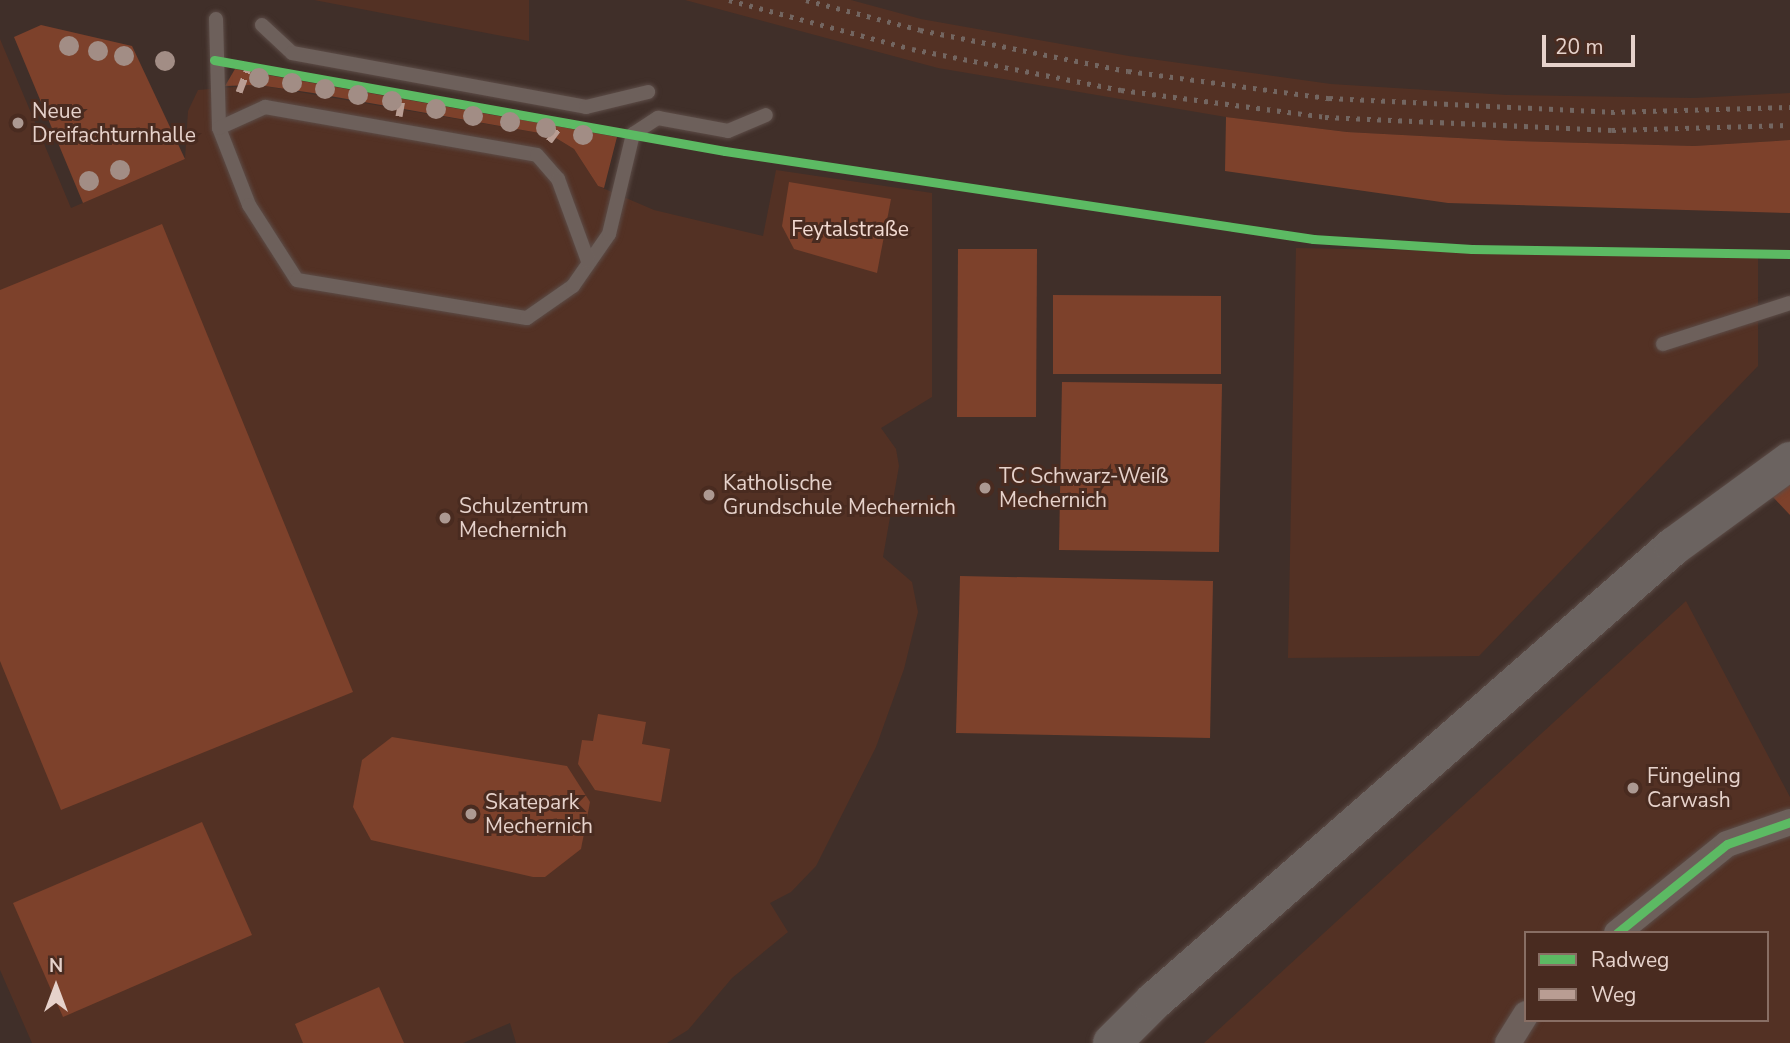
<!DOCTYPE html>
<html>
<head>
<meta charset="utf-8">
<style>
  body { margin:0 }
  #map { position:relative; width:1790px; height:1043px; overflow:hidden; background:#402f29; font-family:"Nunito Sans",sans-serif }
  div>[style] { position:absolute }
  .built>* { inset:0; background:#533124 }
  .green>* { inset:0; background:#7d412b }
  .roads { filter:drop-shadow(0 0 2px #5c4c47) drop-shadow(0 0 2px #5c4c47) }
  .service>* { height:14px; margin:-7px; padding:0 7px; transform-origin:7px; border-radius:7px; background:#6d605b }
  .minor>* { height:26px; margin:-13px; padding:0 13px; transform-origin:13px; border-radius:13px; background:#6d605b }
  .secondary>* { height:38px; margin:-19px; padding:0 19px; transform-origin:19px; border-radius:19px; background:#6b6360 }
  .rail>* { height:5px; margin-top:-2.5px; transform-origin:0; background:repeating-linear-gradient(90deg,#736661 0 3.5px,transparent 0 10.5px) }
  .quiet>* { height:7px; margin-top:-3.5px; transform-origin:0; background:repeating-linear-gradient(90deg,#b99d93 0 14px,transparent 0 21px) }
  .cycleway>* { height:9px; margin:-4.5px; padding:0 4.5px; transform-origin:4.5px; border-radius:4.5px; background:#5cba63 }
  .trees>* { width:20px; height:20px; margin:-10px; border-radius:50%; background:#a28d85 }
  .dots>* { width:19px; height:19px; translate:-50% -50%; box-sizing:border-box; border:4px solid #492b20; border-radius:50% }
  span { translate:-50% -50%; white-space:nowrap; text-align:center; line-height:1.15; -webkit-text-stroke:6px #492b20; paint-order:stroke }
  .poi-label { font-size:21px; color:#e6d2cb }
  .left { translate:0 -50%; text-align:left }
  .park-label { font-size:21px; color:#f2dad1 }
  .legend { position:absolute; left:1524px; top:931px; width:245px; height:91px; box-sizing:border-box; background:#492b20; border:2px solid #886e64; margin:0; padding:9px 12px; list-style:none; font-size:21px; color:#e6d2cb }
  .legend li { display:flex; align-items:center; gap:14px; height:35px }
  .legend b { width:35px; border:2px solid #886e64 }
  .north { position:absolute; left:21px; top:952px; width:70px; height:70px; -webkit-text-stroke:5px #492b20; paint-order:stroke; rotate:0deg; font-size:19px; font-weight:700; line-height:28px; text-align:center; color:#e6d2cb }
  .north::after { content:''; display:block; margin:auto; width:24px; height:32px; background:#e6d2cb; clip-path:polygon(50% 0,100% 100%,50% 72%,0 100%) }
  .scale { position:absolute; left:1542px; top:35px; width:93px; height:32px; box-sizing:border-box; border:4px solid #e6d2cb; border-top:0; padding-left:9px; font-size:21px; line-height:24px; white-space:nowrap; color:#e6d2cb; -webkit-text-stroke:5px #492b20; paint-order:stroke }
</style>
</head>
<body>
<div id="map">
  <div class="built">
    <i style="clip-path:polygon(314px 0,529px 0,529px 41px)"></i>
    <i style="clip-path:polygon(685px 0,851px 0,921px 19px,1129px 56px,1331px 84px,1507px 95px,1694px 98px,1790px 93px,1790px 140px,1694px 146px,1514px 141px,1347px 132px,1226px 117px,938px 68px)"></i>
    <i style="clip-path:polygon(0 39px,71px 208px,185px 159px,188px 111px,198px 90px,258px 85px,551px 135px,574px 149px,598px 186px,654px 210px,763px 236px,776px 170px,932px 193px,932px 397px,881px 428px,896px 449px,899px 466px,883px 557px,912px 582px,918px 612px,904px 669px,876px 747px,816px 866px,791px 892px,770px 903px,788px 932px,732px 978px,688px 1030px,667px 1043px,516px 1043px,510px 1023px,463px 1043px,32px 1043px,0 970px)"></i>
    <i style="clip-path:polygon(1296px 248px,1758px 257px,1758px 366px,1479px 656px,1288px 658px)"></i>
    <i style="clip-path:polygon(evenodd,1686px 601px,1790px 797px,1790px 1043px,1204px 1043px,1686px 601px,1526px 933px,1767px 933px,1767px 1020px,1526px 1020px,1526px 933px)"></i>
  </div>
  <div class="green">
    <i style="clip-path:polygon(41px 25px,132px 46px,185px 159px,83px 203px,14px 37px)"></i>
    <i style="clip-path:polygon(235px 69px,617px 137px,604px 188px,598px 186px,574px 149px,551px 135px,313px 93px,258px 85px,225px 86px)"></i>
    <i style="clip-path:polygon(1226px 117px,1347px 132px,1514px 141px,1694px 146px,1790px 140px,1790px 213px,1448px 203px,1225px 171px)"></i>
    <i style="clip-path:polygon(789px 182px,891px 199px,877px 273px,794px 249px,782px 226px)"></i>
    <i style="clip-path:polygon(162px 224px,353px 692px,61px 810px,0 661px,0 290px)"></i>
    <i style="clip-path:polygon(958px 249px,1037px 249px,1036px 417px,957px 417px)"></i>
    <i style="clip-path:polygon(1053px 295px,1221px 296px,1221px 374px,1053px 374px)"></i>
    <i style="clip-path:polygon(1062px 382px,1222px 384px,1219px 552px,1059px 550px)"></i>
    <i style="clip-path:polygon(1790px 485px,1790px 515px,1771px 495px)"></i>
    <i style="clip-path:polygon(960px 576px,1213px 581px,1210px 738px,956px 733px)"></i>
    <i style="clip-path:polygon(598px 714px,646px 722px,642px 744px,670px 749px,661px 802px,595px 790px,578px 764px,582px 740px,593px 741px)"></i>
    <i style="clip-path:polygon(392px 737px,567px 766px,590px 802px,581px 849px,545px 877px,533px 877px,371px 840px,353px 807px,362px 760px)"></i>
    <i style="clip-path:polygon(202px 822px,252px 935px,63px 1017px,13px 903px)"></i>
    <i style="clip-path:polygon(379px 987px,404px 1043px,303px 1043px,295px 1024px)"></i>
  </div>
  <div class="roads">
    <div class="service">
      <i style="left:216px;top:19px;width:109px;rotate:88.4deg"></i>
      <i style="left:219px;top:128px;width:83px;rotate:68.7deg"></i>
      <i style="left:249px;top:205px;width:89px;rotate:57.4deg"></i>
      <i style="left:297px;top:280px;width:233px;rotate:9.4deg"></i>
      <i style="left:527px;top:318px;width:56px;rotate:-34.8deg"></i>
      <i style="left:573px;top:286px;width:63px;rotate:-55.3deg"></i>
      <i style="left:609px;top:234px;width:103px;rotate:-76.5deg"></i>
      <i style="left:633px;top:134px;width:30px;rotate:-33deg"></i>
      <i style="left:658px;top:118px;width:71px;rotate:10.5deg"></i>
      <i style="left:728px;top:131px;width:41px;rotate:-22.8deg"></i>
      <i style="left:262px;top:25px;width:41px;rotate:43deg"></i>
      <i style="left:292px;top:53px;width:299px;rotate:10.4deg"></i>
      <i style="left:586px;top:107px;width:64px;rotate:-13.6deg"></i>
      <i style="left:219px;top:128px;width:51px;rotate:-24.5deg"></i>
      <i style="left:265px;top:107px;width:276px;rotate:10deg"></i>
      <i style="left:537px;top:155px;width:32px;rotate:49deg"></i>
      <i style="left:558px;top:179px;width:87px;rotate:69.9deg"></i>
      <i style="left:1663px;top:344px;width:133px;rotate:-17.9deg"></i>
    </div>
    <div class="minor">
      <i style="left:1617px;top:933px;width:141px;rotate:-39deg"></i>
      <i style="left:1727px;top:844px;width:67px;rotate:-19.2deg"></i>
      <i style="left:1508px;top:1043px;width:34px;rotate:-58deg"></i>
    </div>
    <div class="secondary">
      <i style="left:1112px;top:1043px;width:59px;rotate:-45deg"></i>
      <i style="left:1154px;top:1001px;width:691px;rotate:-41.19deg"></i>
      <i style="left:1674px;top:546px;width:144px;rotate:-36.2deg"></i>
    </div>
  </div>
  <div class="rail">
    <i style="left:729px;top:0;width:189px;rotate:15deg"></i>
    <i style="left:912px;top:49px;width:213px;rotate:11.1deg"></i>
    <i style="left:1121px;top:90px;width:206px;rotate:7.5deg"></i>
    <i style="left:1325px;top:117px;width:287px;rotate:2.6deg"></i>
    <i style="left:1612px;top:130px;width:178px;rotate:-1.6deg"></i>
    <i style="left:806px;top:0;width:118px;rotate:14.7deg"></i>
    <i style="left:920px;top:30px;width:212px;rotate:11.2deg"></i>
    <i style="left:1128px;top:71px;width:203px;rotate:7.7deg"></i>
    <i style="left:1329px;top:98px;width:282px;rotate:2.8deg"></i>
    <i style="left:1611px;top:112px;width:179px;rotate:-1.6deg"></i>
  </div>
  <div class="quiet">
    <i style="left:239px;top:92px;width:28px;rotate:-69deg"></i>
    <i style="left:399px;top:116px;width:23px;rotate:-80deg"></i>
    <i style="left:549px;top:141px;width:24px;rotate:-54deg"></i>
  </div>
  <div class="cycleway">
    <i style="left:214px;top:60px;width:519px;rotate:10.1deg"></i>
    <i style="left:725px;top:151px;width:595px;rotate:8.51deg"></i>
    <i style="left:1313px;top:239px;width:159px;rotate:3.6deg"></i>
    <i style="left:1472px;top:249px;width:318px;rotate:0.9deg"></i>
    <i style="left:1617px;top:933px;width:141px;rotate:-39deg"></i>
    <i style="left:1727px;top:844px;width:67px;rotate:-19.2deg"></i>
  </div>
  <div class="trees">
    <i style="left:69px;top:46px"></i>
    <i style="left:98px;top:51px"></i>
    <i style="left:124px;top:56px"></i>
    <i style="left:165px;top:61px"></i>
    <i style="left:259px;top:78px"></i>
    <i style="left:292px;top:83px"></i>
    <i style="left:325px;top:89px"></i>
    <i style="left:358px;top:95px"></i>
    <i style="left:392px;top:101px"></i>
    <i style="left:436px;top:109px"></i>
    <i style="left:473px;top:116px"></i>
    <i style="left:510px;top:122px"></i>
    <i style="left:546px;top:128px"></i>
    <i style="left:583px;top:135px"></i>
    <i style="left:120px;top:170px"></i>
    <i style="left:89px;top:181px"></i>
  </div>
  <div class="dots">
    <i style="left:18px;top:123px;background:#ac9992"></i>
    <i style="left:985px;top:488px;background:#ac9992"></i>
    <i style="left:709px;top:495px;background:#ac9992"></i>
    <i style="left:445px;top:518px;background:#ac9992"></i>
    <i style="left:1633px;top:788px;background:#ac9992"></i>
    <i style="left:471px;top:814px;background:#ac9992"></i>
  </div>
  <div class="poi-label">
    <span class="left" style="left:32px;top:123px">Neue<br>Dreifachturnhalle</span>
    <span class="left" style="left:999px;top:488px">TC Schwarz-Weiß<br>Mechernich</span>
    <span class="left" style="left:723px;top:495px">Katholische<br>Grundschule Mechernich</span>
    <span class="left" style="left:459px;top:518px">Schulzentrum<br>Mechernich</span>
    <span class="left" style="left:1647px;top:788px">Füngeling<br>Carwash</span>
    <span class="left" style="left:485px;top:814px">Skatepark<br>Mechernich</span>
  </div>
  <div class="park-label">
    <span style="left:850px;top:229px">Feytalstraße</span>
  </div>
  <ul class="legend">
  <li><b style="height:9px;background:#5cba63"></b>Radweg</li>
  <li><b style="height:9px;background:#b99d93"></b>Weg</li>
  </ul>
  <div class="north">N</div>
  <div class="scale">20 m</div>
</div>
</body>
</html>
